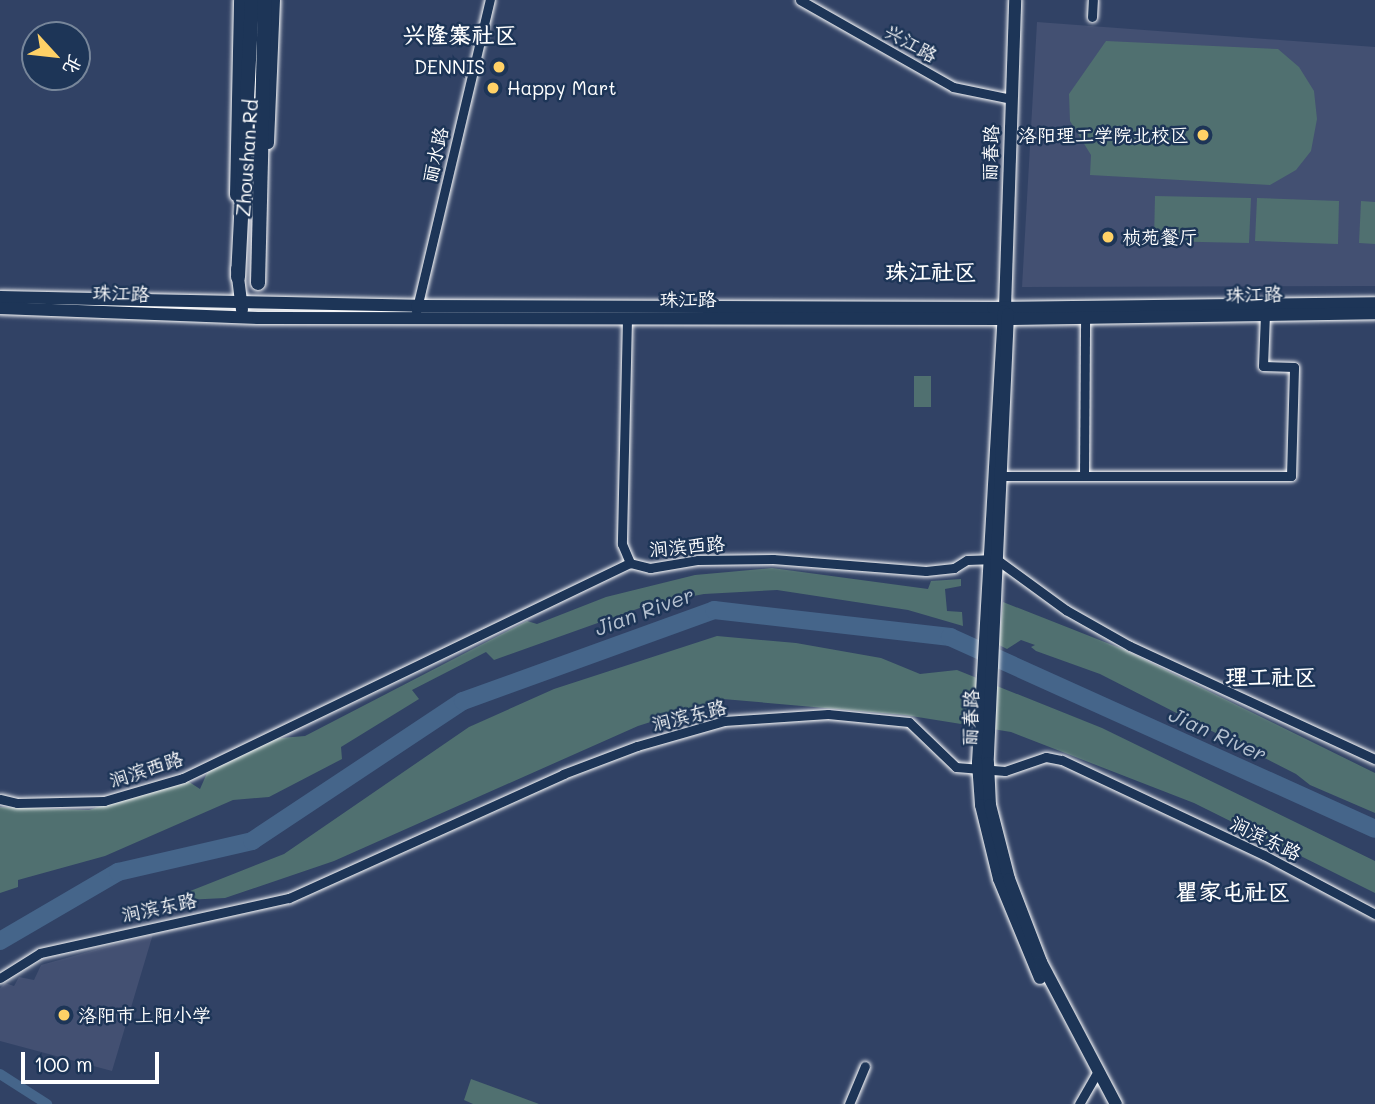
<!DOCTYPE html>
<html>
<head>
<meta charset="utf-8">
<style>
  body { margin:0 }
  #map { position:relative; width:1375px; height:1104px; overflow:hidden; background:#314265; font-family:Mali,"LXGW WenKai TC",sans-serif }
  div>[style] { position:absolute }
  .built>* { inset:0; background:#435072 }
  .green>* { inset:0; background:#507070 }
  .canal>* { height:10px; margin:-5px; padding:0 5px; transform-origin:5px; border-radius:5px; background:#45658a }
  .river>* { height:18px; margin:-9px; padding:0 9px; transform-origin:9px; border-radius:9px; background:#45658a }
  .roads { filter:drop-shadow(0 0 2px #fff) drop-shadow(0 0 2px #fff) }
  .minor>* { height:9px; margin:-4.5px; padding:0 4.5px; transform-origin:4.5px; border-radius:4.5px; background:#1d3557 }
  .tertiary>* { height:12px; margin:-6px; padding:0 6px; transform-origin:6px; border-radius:6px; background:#1d3557 }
  .secondary>* { height:12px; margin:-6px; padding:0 6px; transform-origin:6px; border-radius:6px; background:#1d3557 }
  .primary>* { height:14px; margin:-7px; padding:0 7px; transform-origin:7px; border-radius:7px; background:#1d3557 }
  .dots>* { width:19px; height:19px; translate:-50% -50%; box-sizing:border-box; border:4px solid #1d3557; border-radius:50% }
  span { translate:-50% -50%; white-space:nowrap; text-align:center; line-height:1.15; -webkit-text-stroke:5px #1d3557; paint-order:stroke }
  .street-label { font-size:19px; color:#fff }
  .poi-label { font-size:19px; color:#fff }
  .right { translate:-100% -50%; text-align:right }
  .left { translate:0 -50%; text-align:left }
  .water-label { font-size:21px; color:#b5c1d0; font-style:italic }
  .quarter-label { font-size:23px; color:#fff; font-weight:700 }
  .north { position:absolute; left:21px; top:21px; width:70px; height:70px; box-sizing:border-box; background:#1d3557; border:2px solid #77869a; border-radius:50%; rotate:117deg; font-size:19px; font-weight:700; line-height:28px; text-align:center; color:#fff }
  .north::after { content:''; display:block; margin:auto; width:24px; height:32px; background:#ffd166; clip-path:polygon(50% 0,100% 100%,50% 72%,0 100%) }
  .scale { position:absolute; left:21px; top:1052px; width:138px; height:32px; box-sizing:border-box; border:4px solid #fff; border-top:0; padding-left:9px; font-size:21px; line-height:24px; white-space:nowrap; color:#fff; -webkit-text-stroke:5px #1d3557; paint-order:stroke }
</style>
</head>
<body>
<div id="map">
  <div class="built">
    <i style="clip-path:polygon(1037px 22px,1375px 47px,1375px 286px,1022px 287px)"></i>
    <i style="clip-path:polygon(153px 934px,112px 1071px,0 1041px,0 988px,5px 983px,14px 986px,19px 977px,34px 980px,41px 965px)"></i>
  </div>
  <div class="green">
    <i style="clip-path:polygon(1106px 41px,1278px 49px,1299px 67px,1314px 91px,1317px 119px,1311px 151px,1296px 170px,1270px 185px,1090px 175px,1091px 155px,1070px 121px,1069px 94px)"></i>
    <i style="clip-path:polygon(1155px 196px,1251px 198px,1249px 243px,1154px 241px)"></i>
    <i style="clip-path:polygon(1257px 198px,1339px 201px,1338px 244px,1255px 241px)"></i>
    <i style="clip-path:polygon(1361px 201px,1375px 202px,1375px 244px,1359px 243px)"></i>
    <i style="clip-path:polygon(914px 376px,931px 376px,931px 407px,914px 407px)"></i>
    <i style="clip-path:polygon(772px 568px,928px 589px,931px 581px,961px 579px,961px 586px,945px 589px,947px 611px,962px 612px,963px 626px,908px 610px,777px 590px,704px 594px,651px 604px,494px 660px,486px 652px,412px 690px,419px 699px,341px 747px,342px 759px,269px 797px,233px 800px,105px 856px,18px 880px,18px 887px,0 893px,0 807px,89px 810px,183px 778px,200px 789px,207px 773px,256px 740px,305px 736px,527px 621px,537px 624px,606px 597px,695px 575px)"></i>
    <i style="clip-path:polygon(1003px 602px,1125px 650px,1375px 773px,1375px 813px,1310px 785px,1296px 774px,1100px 674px,1036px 651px,1031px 647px,1035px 645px,1021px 640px,1007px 649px,999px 645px)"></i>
    <i style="clip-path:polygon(717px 636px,796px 643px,881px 658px,920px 674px,957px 670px,1102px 728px,1375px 861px,1375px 893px,1194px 803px,1011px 732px,905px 715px,723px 699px,638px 726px,334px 861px,225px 898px,165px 901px,284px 854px,469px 727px,554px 689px)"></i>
    <i style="clip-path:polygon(471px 1079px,539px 1104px,473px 1104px,464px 1100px)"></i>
  </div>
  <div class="canal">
    <i style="left:0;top:1074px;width:56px;rotate:32.6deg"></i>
  </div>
  <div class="river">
    <i style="left:0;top:941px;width:137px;rotate:-30.3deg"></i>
    <i style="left:118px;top:872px;width:138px;rotate:-13deg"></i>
    <i style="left:252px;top:841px;width:253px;rotate:-33.6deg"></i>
    <i style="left:463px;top:701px;width:267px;rotate:-19.9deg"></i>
    <i style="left:714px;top:610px;width:238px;rotate:6.5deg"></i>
    <i style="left:950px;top:637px;width:466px;rotate:24.3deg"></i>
  </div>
  <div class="roads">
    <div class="minor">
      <i style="left:800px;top:0;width:176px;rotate:29.6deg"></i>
      <i style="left:953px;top:87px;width:59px;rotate:11.7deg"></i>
      <i style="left:1092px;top:17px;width:17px;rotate:-87deg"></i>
      <i style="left:416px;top:312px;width:321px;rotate:-76.7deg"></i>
      <i style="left:627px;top:318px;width:226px;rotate:91.3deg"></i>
      <i style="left:622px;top:544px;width:21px;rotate:67deg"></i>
      <i style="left:1001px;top:476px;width:290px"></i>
      <i style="left:1291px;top:476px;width:109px;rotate:-88.4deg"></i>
      <i style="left:1294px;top:367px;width:31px;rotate:-178deg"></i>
      <i style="left:1263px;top:366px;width:53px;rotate:-87.8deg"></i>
      <i style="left:1084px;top:476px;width:157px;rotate:-89.6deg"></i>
      <i style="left:0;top:799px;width:17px;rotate:13deg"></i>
      <i style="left:17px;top:803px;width:87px;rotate:-1.3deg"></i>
      <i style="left:104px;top:801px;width:82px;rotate:-16.2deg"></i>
      <i style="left:183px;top:778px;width:496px;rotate:-25.7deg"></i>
      <i style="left:630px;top:563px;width:21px;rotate:14deg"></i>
      <i style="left:650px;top:568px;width:49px;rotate:-9.5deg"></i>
      <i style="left:698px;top:560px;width:75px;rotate:-0.8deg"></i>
      <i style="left:773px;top:559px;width:153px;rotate:4.5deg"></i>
      <i style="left:926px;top:571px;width:28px;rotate:-6deg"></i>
      <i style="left:954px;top:568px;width:15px;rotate:-32deg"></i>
      <i style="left:967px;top:560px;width:29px;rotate:-2deg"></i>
      <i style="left:996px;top:559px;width:87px;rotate:36.1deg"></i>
      <i style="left:1066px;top:610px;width:73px;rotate:29.4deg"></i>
      <i style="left:1130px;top:646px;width:270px;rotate:24.8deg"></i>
      <i style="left:0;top:978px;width:47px;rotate:-32deg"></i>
      <i style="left:40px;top:953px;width:255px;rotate:-12.5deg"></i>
      <i style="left:289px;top:898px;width:301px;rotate:-24.3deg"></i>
      <i style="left:563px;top:774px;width:79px;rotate:-20.7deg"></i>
      <i style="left:637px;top:746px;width:91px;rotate:-16deg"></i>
      <i style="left:724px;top:721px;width:104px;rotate:-3.9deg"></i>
      <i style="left:828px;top:714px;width:81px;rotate:5.6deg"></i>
      <i style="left:909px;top:722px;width:65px;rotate:43.8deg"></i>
      <i style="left:956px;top:767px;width:49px;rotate:4.7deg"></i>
      <i style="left:1005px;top:771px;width:43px;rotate:-18.9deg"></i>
      <i style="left:1046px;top:757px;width:16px;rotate:11deg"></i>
      <i style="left:1062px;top:760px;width:223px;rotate:25.2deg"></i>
      <i style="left:1264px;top:855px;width:126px;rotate:28deg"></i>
      <i style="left:849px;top:1104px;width:41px;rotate:-67.2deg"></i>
      <i style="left:1079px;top:1104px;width:39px;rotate:-60deg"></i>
    </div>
    <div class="tertiary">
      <i style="left:1005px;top:308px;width:308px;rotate:-88.1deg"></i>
    </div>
    <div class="secondary">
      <i style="left:268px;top:143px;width:143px;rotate:-87.6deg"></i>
      <i style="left:236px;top:195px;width:195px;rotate:-88.8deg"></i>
      <i style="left:237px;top:269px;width:41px;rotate:83deg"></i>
      <i style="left:0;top:297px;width:417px;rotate:1.2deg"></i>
      <i style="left:417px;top:306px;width:576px;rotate:0.2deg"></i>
      <i style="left:993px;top:308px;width:382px;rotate:-0.7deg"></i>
      <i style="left:0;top:308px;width:258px;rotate:2.2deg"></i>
      <i style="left:258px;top:318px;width:753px;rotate:0.08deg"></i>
      <i style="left:1011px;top:319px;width:364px;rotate:-0.9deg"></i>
      <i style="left:1004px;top:311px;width:453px;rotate:93.3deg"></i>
      <i style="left:978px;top:763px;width:42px;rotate:85.9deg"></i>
      <i style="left:981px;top:805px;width:76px;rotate:76.3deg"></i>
      <i style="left:999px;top:879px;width:107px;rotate:67.5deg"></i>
      <i style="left:1008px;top:314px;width:449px;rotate:92.6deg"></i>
      <i style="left:988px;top:763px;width:42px;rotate:87.3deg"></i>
      <i style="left:990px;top:805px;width:76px;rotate:75.6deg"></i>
      <i style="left:1009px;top:879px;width:89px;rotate:68.9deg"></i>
      <i style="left:1041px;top:962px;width:161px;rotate:62.2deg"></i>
    </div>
    <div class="primary">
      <i style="left:238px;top:277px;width:277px;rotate:-87.1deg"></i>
      <i style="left:258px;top:283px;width:283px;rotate:-88.6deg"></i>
    </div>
  </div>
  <div class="dots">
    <i style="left:499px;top:67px;background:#ffd166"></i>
    <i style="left:493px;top:88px;background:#ffd166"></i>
    <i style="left:1203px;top:135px;background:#ffd166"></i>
    <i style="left:1108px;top:237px;background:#ffd166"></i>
    <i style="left:64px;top:1015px;background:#ffd166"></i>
  </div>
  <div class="street-label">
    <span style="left:911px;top:43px;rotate:29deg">兴江路</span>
    <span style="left:990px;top:153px;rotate:-88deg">丽春路</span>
    <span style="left:435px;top:155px;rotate:-77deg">丽水路</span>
    <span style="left:247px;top:158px;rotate:-86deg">Zhoushan Rd</span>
    <span style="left:121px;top:293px;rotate:2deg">珠江路</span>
    <span style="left:1254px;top:294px;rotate:-1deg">珠江路</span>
    <span style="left:688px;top:299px">珠江路</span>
    <span style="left:687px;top:546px;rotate:-5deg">涧滨西路</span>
    <span style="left:689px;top:715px;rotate:-14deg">涧滨东路</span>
    <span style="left:970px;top:718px;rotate:-88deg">丽春路</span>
    <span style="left:146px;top:769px;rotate:-18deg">涧滨西路</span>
    <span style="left:1266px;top:838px;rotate:26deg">涧滨东路</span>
    <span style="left:159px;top:907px;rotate:-12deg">涧滨东路</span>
  </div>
  <div class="poi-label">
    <span class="right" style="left:485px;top:67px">DENNIS</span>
    <span class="left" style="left:507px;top:88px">Happy Mart</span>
    <span class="right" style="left:1189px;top:135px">洛阳理工学院北校区</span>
    <span class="left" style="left:1122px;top:237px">桢苑餐厅</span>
    <span class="left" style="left:78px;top:1015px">洛阳市上阳小学</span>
  </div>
  <div class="water-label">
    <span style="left:644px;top:611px;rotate:-20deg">Jian River</span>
    <span style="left:1218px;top:734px;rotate:24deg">Jian River</span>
  </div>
  <div class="quarter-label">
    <span style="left:460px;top:34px">兴隆寨社区</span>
    <span style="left:931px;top:271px">珠江社区</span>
    <span style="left:1271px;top:676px">理工社区</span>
    <span style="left:1233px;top:891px">瞿家屯社区</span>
  </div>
  <div class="north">北</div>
  <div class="scale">100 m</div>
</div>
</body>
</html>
